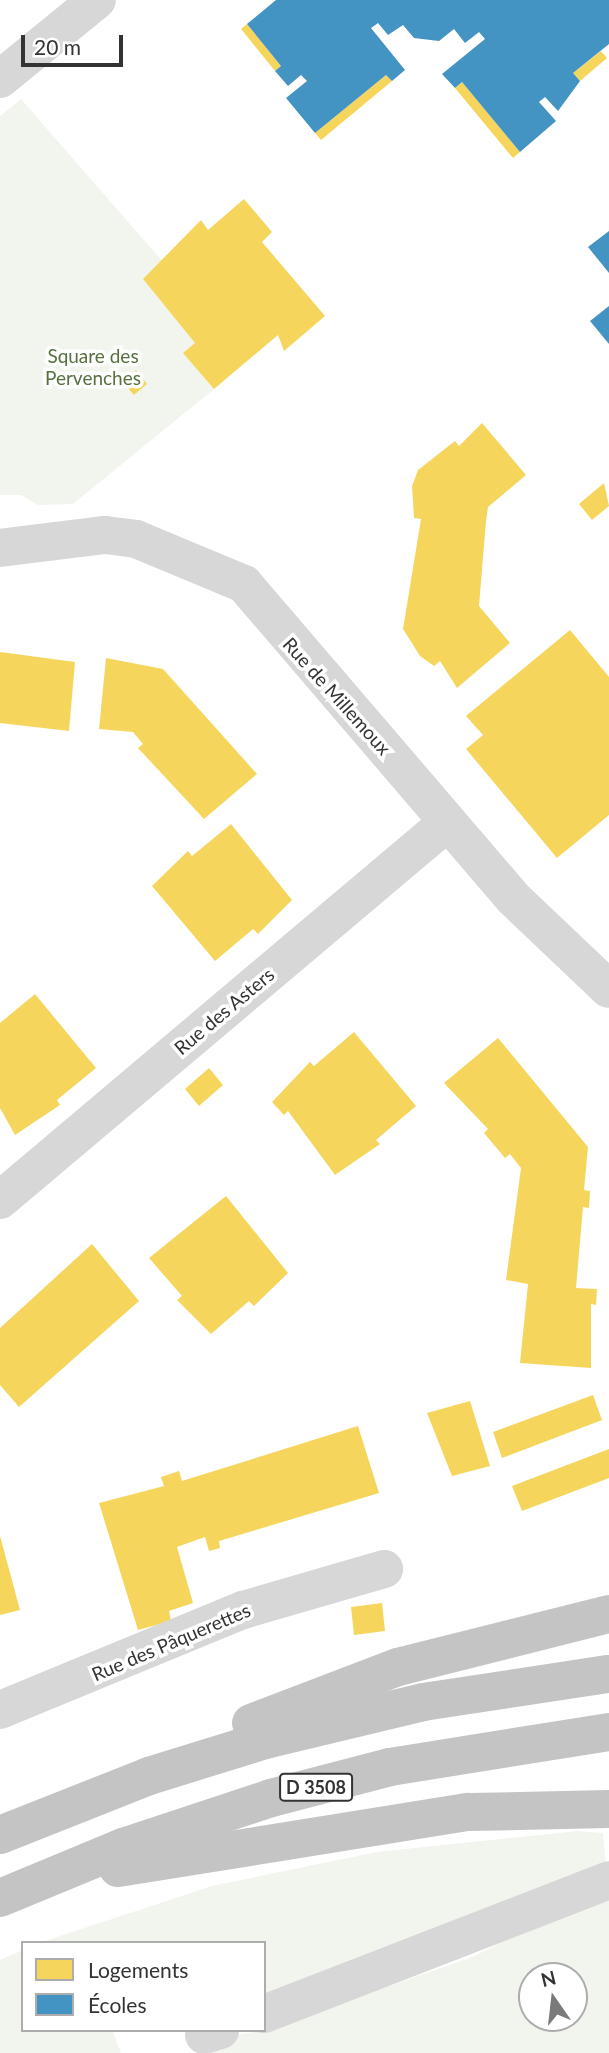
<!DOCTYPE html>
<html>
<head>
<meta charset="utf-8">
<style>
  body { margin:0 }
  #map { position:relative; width:609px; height:2053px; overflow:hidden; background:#fff; font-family:Lato,sans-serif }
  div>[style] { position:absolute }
  .green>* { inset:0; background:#f1f5ed }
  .homes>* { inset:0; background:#f6d55c }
  .schools>* { inset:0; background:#4393c3 }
  .minor>* { height:38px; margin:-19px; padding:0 19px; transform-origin:19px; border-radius:19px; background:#d7d7d7 }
  .highway>* { height:38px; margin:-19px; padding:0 19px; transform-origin:19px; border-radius:19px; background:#c4c4c4 }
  span { translate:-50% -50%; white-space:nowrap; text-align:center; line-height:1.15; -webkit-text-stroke:7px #fff; paint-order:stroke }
  .shield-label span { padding:2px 5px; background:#fff; border:2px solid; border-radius:5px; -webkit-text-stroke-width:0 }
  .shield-label { font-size:18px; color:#333; font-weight:700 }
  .park-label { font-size:19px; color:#56703f }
  .street-label { font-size:19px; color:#333 }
  .legend { position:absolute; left:21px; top:1941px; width:245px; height:91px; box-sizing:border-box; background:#fff; border:2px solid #adadad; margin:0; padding:9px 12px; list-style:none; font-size:21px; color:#333 }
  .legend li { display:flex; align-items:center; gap:14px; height:35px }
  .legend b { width:35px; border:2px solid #adadad }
  .north { position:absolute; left:518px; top:1962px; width:70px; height:70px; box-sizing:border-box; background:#fff; border:2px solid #adadad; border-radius:50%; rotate:346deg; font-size:19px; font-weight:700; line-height:28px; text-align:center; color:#333 }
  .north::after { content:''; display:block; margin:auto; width:24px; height:32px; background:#7a7a7a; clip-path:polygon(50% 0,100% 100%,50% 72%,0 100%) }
  .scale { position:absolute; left:21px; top:35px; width:102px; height:32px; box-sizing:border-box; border:4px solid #333; border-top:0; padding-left:9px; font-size:21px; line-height:24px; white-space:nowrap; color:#333; -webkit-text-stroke:5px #fff; paint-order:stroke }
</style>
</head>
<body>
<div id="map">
  <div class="green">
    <i style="clip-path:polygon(21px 99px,163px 262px,143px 279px,195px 343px,184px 353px,214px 389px,73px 504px,38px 505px,21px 495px,0 495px,0 116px)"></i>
    <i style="clip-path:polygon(578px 1831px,603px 1833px,606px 1863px,264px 2002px,264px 1943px,39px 1943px,212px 1886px,377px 1852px)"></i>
    <i style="clip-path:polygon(evenodd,609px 1889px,609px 2053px,211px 2053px,206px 2041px,264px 2030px,472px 1957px,609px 1889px,532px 1976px,574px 1976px,574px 2018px,532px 2018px,532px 1976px)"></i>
    <i style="clip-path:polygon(23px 1950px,23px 2030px,112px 2030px,121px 2053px,0 2053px,0 1960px)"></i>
  </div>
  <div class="homes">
    <i style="clip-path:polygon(247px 24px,281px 66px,275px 71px,241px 29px)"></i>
    <i style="clip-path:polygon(601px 51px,607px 58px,580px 81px,573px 73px)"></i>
    <i style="clip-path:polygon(386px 75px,392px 81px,321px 140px,315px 133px)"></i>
    <i style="clip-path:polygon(462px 82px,520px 152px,513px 158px,455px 88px)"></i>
    <i style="clip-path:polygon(244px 199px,272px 232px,262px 242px,325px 316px,284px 351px,278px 335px,214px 389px,183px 353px,195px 343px,143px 279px,201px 220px,208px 230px)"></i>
    <i style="clip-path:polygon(136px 370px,147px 384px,134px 395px,126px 386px)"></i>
    <i style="clip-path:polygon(482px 423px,526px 475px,488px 507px,486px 521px,479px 606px,510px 643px,457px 688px,440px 661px,434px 666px,420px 656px,403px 629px,421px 519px,414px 518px,412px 486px,418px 470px,455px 441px,459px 446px)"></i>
    <i style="clip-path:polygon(604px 483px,609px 506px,592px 520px,579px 504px)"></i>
    <i style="clip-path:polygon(570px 630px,609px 677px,609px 815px,557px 858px,466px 749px,483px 735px,466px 716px)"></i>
    <i style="clip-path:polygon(0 652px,75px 662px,69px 731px,0 723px)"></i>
    <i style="clip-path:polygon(106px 658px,163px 669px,257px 774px,204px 819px,138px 748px,143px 744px,133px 732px,99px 729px)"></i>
    <i style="clip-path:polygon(231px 824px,292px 900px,258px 934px,253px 929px,215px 961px,152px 886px,188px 851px,192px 856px)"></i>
    <i style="clip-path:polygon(35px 994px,96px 1068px,57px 1100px,60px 1105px,15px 1135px,0 1108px,0 1023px)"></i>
    <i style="clip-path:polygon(354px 1032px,416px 1106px,376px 1140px,380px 1144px,335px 1175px,288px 1111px,284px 1115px,272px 1102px,310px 1062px,314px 1066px)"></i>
    <i style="clip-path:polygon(498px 1038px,588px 1147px,584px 1190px,590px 1191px,589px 1208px,583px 1207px,576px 1288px,597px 1289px,596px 1305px,591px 1304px,591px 1368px,520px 1363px,528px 1284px,506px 1280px,521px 1168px,510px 1154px,505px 1158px,484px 1133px,488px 1129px,444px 1083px)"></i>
    <i style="clip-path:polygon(209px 1068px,223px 1085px,199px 1106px,185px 1089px)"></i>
    <i style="clip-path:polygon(226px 1196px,288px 1273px,254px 1306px,249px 1301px,211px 1334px,177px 1300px,182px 1296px,149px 1258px)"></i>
    <i style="clip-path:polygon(92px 1244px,139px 1301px,19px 1407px,0 1385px,0 1328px)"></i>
    <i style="clip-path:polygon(593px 1395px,602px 1420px,502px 1458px,493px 1432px)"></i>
    <i style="clip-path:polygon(470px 1401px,490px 1466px,452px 1476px,427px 1413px)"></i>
    <i style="clip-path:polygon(358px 1426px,379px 1493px,219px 1541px,220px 1548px,209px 1551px,205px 1537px,177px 1547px,193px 1603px,169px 1611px,171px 1621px,138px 1630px,99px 1503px,164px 1486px,161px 1477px,179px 1471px,182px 1481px)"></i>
    <i style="clip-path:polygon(609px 1449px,609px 1478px,522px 1511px,512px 1486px)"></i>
    <i style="clip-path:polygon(0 1536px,20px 1610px,0 1615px)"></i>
    <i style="clip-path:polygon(382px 1603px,385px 1631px,354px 1635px,351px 1607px)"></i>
  </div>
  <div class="schools">
    <i style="clip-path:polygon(276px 0,609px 0,609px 44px,573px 73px,580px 81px,558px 111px,545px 97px,539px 102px,556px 121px,520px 152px,462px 82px,455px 88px,442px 74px,485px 39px,479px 32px,465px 43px,454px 29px,439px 41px,414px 38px,403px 25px,388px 35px,378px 23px,371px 28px,405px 70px,392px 81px,386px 75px,315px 133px,286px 98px,307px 81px,301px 75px,288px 86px,275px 71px,281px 66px,247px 24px)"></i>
    <i style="clip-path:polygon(609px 231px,609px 273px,588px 247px)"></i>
    <i style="clip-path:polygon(609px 306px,609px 344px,590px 321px)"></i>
  </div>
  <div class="minor">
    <i style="left:0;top:79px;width:125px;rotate:-39.2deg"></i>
    <i style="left:0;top:548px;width:106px;rotate:-7.1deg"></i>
    <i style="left:105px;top:535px;width:31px;rotate:7deg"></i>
    <i style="left:136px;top:539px;width:117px;rotate:22.6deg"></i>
    <i style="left:244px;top:584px;width:413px;rotate:49.4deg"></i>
    <i style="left:513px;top:898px;width:132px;rotate:43.5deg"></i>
    <i style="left:0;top:1200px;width:586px;rotate:-40.16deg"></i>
    <i style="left:0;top:1710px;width:263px;rotate:-22.4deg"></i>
    <i style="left:243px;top:1610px;width:147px;rotate:-16.2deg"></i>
    <i style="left:264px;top:2014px;width:370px;rotate:-21.2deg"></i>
    <i style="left:204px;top:2035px;width:17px;rotate:-17deg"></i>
  </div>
  <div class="highway">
    <i style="left:251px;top:1723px;width:157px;rotate:-20.9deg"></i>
    <i style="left:398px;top:1667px;width:218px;rotate:-14.1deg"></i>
    <i style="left:0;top:1835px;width:160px;rotate:-21.6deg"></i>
    <i style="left:149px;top:1776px;width:121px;rotate:-17.2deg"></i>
    <i style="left:265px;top:1740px;width:163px;rotate:-13.5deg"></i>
    <i style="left:423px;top:1702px;width:188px;rotate:-8.6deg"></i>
    <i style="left:118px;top:1868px;width:355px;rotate:-9.1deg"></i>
    <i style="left:469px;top:1812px;width:140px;rotate:-1.2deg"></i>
    <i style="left:0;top:1898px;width:133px;rotate:-22.5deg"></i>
    <i style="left:123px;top:1847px;width:156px;rotate:-18.3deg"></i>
    <i style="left:271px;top:1798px;width:123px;rotate:-14.6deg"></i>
    <i style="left:390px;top:1767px;width:222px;rotate:-9.1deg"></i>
  </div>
  <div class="shield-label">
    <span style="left:316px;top:1787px">D 3508</span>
  </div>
  <div class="park-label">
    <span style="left:93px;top:367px">Square des<br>Pervenches</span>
  </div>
  <div class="street-label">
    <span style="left:337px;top:696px;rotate:48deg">Rue de Millemoux</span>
    <span style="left:224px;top:1011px;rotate:-40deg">Rue des Asters</span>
    <span style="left:171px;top:1642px;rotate:-23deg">Rue des Pâquerettes</span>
  </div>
  <ul class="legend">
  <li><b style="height:19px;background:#f6d55c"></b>Logements</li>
  <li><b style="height:19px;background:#4393c3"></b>Écoles</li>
  </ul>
  <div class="north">N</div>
  <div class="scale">20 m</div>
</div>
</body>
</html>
